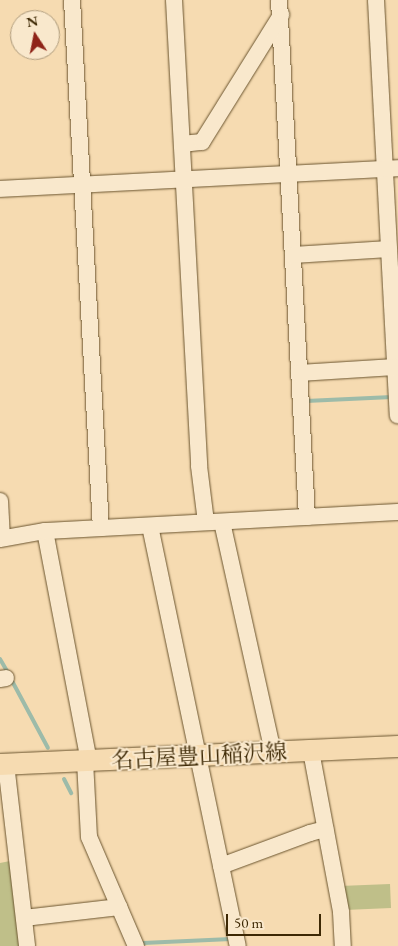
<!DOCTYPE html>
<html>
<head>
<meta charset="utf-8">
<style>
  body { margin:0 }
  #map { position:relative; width:398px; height:946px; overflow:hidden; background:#f6dbb1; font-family:"EB Garamond","Noto Serif JP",serif }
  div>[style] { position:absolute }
  .green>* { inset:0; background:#bfbf89 }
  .stream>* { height:4px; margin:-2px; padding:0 2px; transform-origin:2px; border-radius:2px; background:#9dbba9 }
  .roads { filter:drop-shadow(0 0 1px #6b552f) drop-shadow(0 0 1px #6b552f) }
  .minor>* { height:16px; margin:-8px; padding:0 8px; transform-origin:8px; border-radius:8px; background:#f9e8cc }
  .major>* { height:21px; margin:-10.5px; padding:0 10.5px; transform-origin:10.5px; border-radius:10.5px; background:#f6dbb1 }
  span { translate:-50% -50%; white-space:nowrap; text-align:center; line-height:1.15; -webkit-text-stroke:4px #f9e8cc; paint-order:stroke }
  .street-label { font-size:22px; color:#3d2804 }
  .north { position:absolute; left:10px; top:10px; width:50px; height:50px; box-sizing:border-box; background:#f9e8cc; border:1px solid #ae9b7c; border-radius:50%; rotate:349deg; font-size:14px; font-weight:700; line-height:20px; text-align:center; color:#3d2804 }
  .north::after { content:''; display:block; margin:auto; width:18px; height:22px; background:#8f2418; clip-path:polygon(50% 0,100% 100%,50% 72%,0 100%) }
  .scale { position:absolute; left:226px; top:914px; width:95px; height:22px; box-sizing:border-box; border:2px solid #3d2804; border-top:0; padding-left:6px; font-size:15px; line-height:18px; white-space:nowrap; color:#3d2804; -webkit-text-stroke:4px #f9e8cc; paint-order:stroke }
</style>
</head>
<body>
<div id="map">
  <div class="green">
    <i style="clip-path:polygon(10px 861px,19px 946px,0 946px,0 863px)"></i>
    <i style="clip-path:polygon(390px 884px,391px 908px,345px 910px,340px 886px)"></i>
  </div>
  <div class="stream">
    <i style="left:306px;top:401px;width:86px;rotate:-2.7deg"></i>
    <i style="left:0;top:659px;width:16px;rotate:60deg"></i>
    <i style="left:11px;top:679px;width:78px;rotate:61.8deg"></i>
    <i style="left:64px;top:779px;width:16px;rotate:63deg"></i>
    <i style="left:143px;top:943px;width:88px;rotate:-2.6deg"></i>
  </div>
  <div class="roads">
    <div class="minor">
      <i style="left:72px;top:0;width:529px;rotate:86.86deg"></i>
      <i style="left:174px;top:0;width:467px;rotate:86.9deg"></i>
      <i style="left:199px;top:466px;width:56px;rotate:82.9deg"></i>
      <i style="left:279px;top:0;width:518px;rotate:86.9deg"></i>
      <i style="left:376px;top:0;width:416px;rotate:87deg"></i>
      <i style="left:182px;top:144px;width:20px;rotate:-6deg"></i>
      <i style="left:202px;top:142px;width:150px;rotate:-58.1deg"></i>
      <i style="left:0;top:189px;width:399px;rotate:-3deg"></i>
      <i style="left:293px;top:255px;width:96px;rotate:-3.6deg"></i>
      <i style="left:299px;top:373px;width:96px;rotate:-3.6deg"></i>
      <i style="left:0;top:501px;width:37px;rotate:87deg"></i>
      <i style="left:222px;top:522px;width:236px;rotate:77.5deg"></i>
      <i style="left:150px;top:526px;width:429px;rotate:78.2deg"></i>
      <i style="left:45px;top:531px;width:234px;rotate:79.2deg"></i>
      <i style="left:0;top:539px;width:46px;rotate:-10.1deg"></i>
      <i style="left:45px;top:531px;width:354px;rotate:-3.1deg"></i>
      <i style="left:0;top:679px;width:6px;rotate:-9deg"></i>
      <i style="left:311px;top:751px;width:164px;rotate:79.4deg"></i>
      <i style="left:341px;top:912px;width:34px;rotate:87deg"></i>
      <i style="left:85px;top:761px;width:76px;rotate:87deg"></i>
      <i style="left:89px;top:837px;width:119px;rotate:66.7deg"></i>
      <i style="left:6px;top:764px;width:183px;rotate:83.4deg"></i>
      <i style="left:221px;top:866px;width:95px;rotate:-20.3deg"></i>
      <i style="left:310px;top:833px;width:16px;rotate:-15deg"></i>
      <i style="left:24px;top:918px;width:96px;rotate:-6.6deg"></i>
    </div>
    <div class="major">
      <i style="left:0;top:764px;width:398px;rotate:-2.6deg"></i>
    </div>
  </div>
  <div class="street-label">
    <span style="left:199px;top:756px;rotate:-3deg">名古屋豊山稲沢線</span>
  </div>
  <div class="north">N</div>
  <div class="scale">50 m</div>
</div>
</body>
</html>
